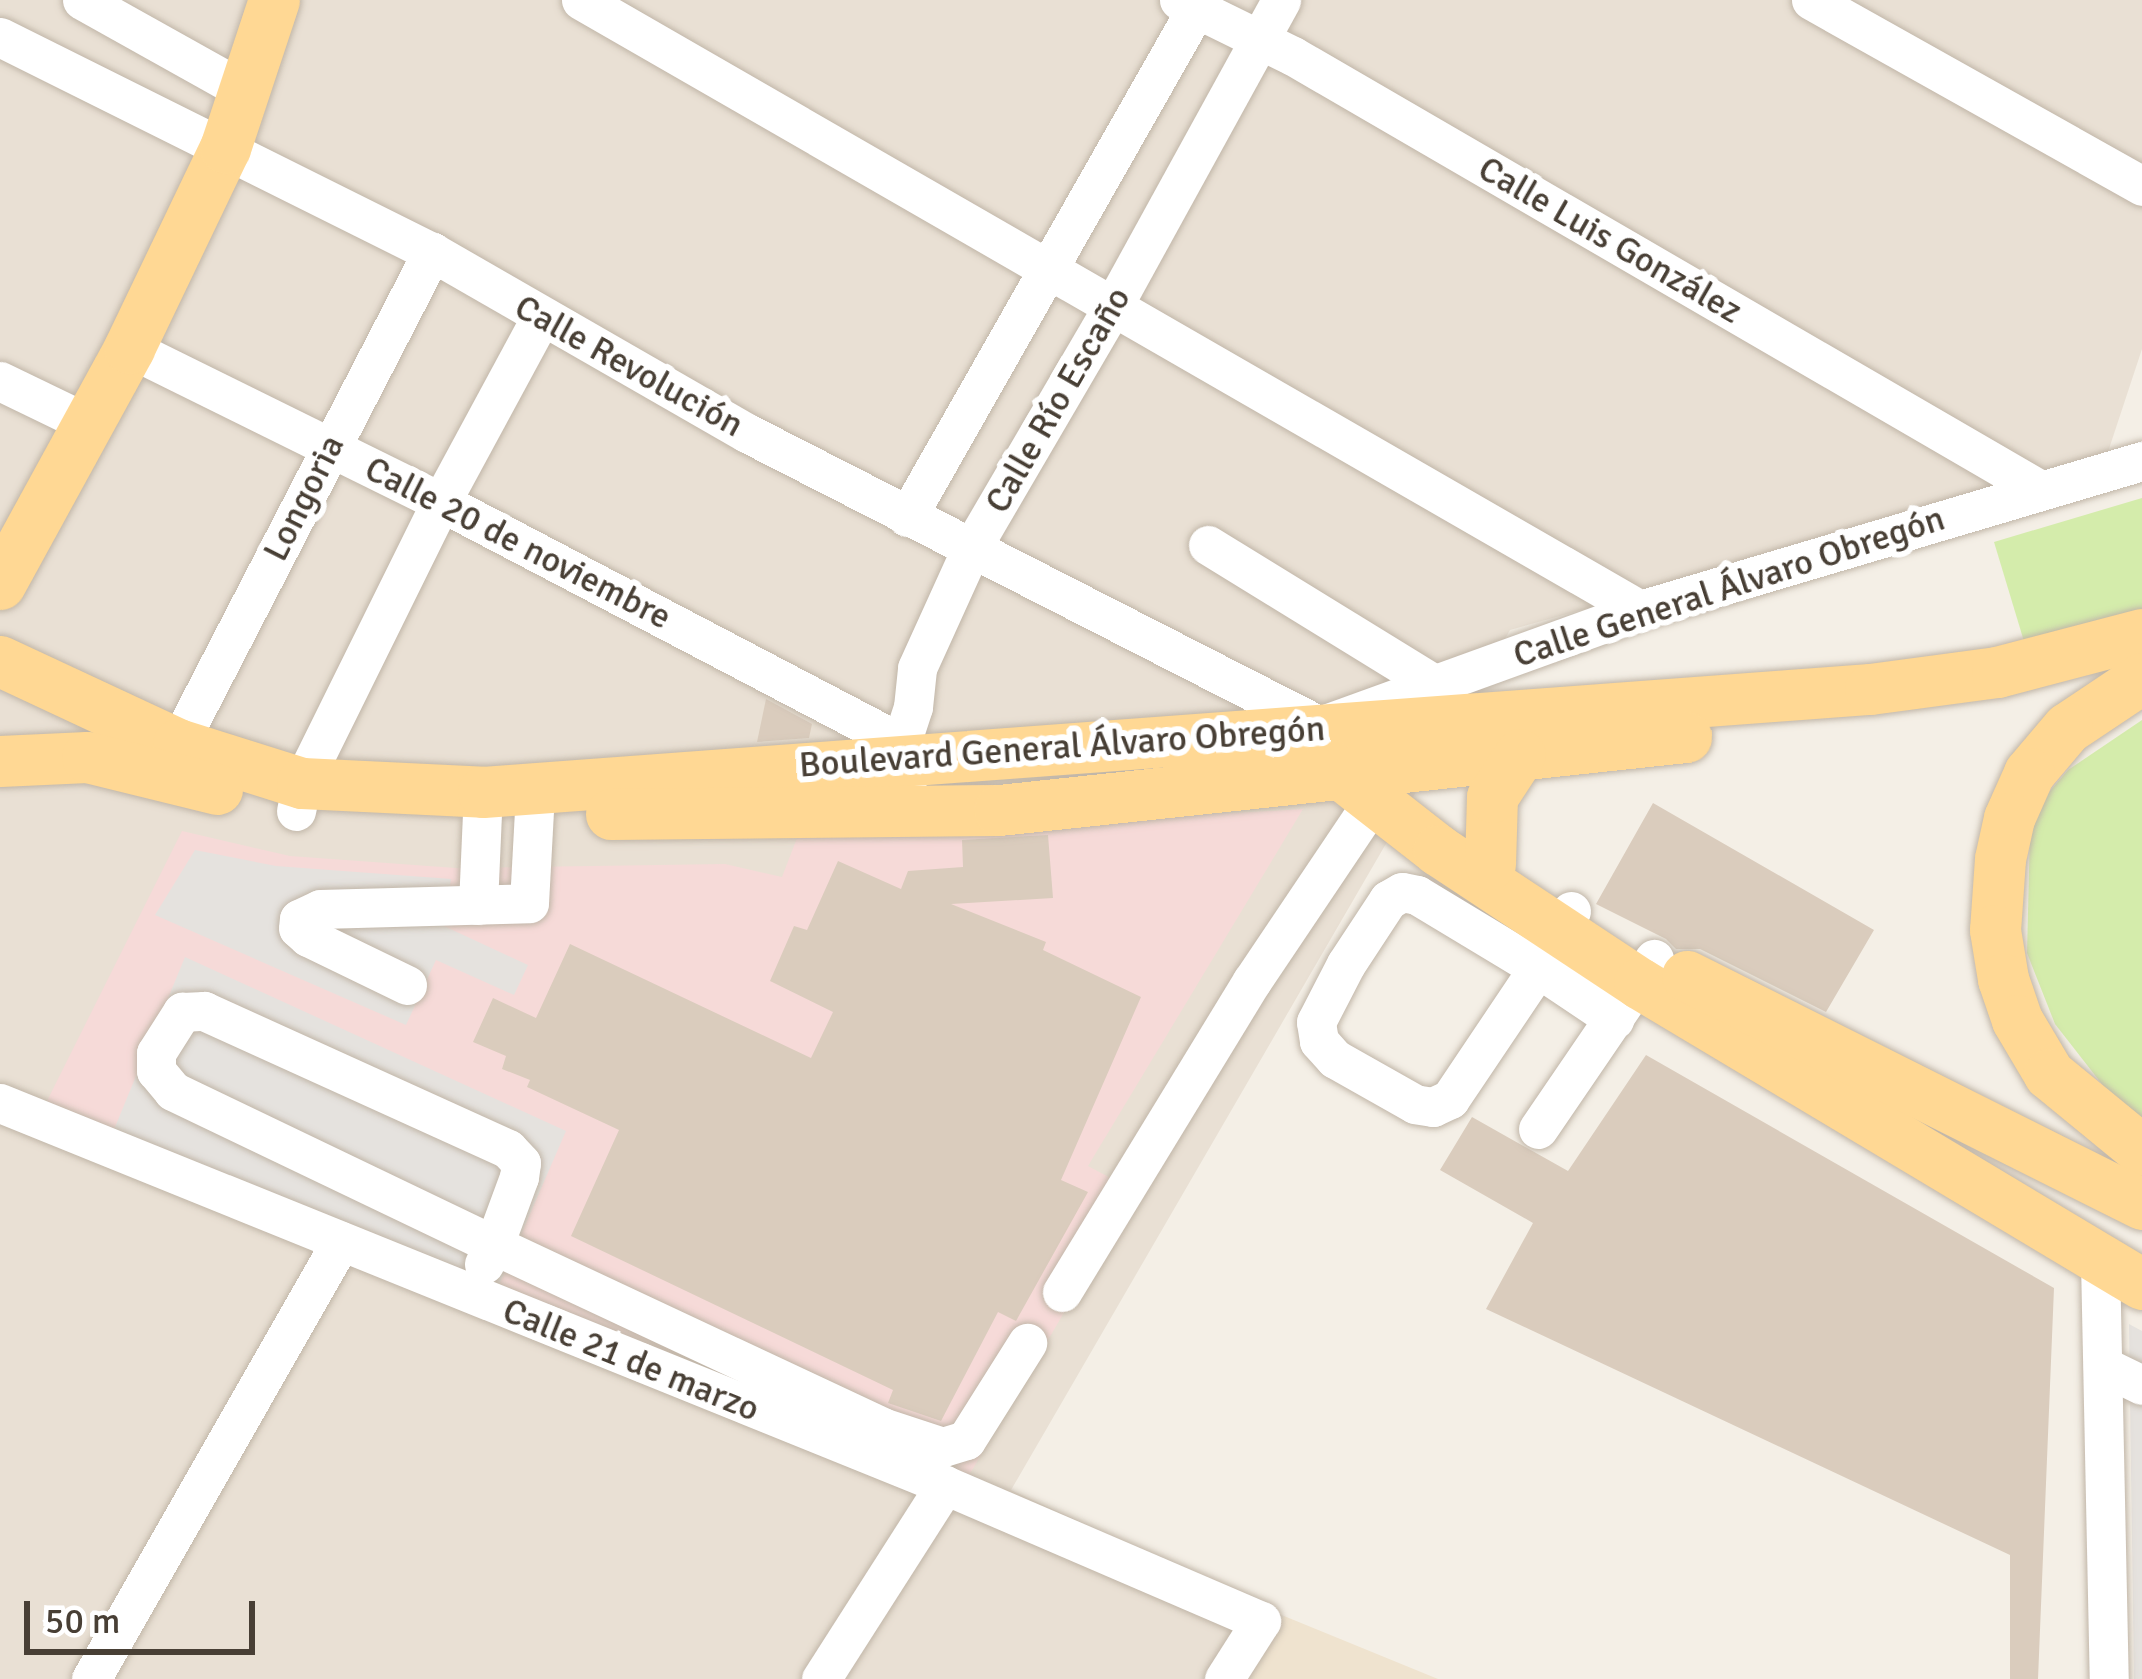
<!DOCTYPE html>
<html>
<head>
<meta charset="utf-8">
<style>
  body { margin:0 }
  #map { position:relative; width:2142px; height:1679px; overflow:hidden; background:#f4efe6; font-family:Signika,sans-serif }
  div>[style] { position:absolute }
  .residential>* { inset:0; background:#e9e0d4 }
  .education>* { inset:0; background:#efe3cf }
  .medical>* { inset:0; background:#f6dad8 }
  .green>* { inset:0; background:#d4ecab }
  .parking>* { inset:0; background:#e5e2de }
  .building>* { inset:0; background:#daccbd }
  .roads { filter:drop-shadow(0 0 3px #c1b6a8) drop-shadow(0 0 3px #c1b6a8) }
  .minor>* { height:39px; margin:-19.5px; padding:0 19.5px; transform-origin:19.5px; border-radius:19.5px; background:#fff }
  .major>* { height:51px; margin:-25.5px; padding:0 25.5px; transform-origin:25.5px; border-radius:25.5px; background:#ffd894 }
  span { translate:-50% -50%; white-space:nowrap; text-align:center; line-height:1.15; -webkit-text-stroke:12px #fff; paint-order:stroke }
  .street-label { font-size:36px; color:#483f35 }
  .scale { position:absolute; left:24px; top:1601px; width:231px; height:54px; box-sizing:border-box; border:6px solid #483f35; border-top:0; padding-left:15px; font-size:36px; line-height:42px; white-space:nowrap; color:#483f35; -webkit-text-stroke:9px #fff; paint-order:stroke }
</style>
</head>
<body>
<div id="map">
  <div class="residential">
    <i style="clip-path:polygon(0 0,2142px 0,2142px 349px,2104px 464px,1510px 630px,1011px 1490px,1284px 1616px,1246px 1679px,0 1679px)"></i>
  </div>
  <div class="education">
    <i style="clip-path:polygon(1284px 1616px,1438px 1679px,1246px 1679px)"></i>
  </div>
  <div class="medical">
    <i style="clip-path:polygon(1303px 809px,1088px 1166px,1135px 1191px,968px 1477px,45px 1105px,182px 831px,290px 856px,456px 868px,725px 864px,782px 877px,797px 838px)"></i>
  </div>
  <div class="green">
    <i style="clip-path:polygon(2142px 498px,2142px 623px,2029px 658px,1994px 542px)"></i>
    <i style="clip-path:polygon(2142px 720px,2142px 1123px,2126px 1115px,2055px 1024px,2027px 953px,2030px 831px,2044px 798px,2068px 770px)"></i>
  </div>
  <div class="parking">
    <i style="clip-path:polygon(195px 850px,276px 866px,451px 879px,444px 926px,528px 965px,514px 995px,436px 960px,406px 1025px,155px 915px)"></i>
    <i style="clip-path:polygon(185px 957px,566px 1131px,499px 1285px,113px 1132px)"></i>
    <i style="clip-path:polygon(2129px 1324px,2142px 1331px,2142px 1679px,2134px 1679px)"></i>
  </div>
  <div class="building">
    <i style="clip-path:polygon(766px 699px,812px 724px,809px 738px,757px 742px)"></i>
    <i style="clip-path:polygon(1653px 803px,1874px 930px,1826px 1012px,1700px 949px,1676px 949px,1666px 939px,1596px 904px)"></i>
    <i style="clip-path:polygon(1048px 835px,1053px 898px,951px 904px,1046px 942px,1043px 950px,1141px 997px,1061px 1180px,1088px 1192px,1016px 1321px,998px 1312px,941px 1421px,888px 1403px,893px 1390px,571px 1236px,619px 1130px,527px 1087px,530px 1080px,502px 1069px,506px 1056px,473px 1042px,493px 998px,536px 1018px,570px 944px,811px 1058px,833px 1012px,770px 981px,794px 926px,807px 930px,838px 861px,901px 889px,908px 871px,963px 867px,962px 840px)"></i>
    <i style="clip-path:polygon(1646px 1055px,2054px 1288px,2038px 1679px,2010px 1679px,2010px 1555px,1486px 1309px,1533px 1223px,1440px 1170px,1472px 1117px,1568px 1171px)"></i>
  </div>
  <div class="roads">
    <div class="minor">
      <i style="left:82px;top:0;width:184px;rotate:29.2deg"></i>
      <i style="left:581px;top:0;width:1222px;rotate:29.94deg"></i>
      <i style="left:1179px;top:0;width:127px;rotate:26.2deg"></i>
      <i style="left:1293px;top:56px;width:860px;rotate:30.14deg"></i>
      <i style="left:1811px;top:0;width:380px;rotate:29.3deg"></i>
      <i style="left:0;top:37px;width:483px;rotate:26.5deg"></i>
      <i style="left:432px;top:252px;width:363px;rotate:29.9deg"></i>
      <i style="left:747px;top:433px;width:644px;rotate:27.08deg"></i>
      <i style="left:1320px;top:726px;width:340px;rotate:-19.9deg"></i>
      <i style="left:1640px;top:610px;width:524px;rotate:-16.53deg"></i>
      <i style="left:129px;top:348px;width:348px;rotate:26.3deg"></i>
      <i style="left:441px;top:502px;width:522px;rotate:27.65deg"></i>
      <i style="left:0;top:381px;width:99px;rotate:25.8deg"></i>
      <i style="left:907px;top:517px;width:595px;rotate:-60.37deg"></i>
      <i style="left:1208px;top:545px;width:265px;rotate:31.6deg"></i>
      <i style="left:178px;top:744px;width:554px;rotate:-62.69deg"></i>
      <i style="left:907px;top:781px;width:25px;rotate:-117deg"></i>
      <i style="left:896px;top:759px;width:55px;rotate:-71.9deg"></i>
      <i style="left:913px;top:707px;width:39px;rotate:-84deg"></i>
      <i style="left:917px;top:668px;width:131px;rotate:-65.6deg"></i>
      <i style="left:971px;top:549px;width:281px;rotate:-59.7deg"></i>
      <i style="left:1113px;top:306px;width:349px;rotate:-61.2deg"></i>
      <i style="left:296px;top:811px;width:29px;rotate:-78deg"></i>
      <i style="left:302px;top:783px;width:313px;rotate:-63.7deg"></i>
      <i style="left:441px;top:502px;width:210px;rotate:-61.6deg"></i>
      <i style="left:478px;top:905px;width:113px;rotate:-87.5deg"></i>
      <i style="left:1571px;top:911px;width:66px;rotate:120.1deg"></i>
      <i style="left:1538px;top:968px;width:158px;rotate:123.9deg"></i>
      <i style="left:1450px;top:1099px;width:19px;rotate:155deg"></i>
      <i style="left:1433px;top:1107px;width:18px;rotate:-171deg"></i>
      <i style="left:1415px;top:1104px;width:92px;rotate:-150.6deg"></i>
      <i style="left:1335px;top:1059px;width:24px;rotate:-132deg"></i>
      <i style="left:1319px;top:1041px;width:19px;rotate:-99deg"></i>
      <i style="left:1316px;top:1022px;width:65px;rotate:-62.7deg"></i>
      <i style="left:1346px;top:964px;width:77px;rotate:-56.7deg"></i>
      <i style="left:1388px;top:900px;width:16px;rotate:-30deg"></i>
      <i style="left:1402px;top:892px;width:15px;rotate:11deg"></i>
      <i style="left:1417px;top:895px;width:141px;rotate:31.1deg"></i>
      <i style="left:1538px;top:968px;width:92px;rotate:33.9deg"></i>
      <i style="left:407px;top:985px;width:110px;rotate:-154.1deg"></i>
      <i style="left:308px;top:937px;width:13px;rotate:-138deg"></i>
      <i style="left:298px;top:928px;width:9px;rotate:-84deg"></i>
      <i style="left:299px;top:919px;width:23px;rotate:-25deg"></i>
      <i style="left:320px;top:909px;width:209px;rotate:-1.6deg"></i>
      <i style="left:529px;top:903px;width:112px;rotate:-86.9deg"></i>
      <i style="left:204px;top:1011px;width:334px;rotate:24.4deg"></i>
      <i style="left:508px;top:1149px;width:19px;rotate:47deg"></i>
      <i style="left:521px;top:1163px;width:14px;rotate:98deg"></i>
      <i style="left:519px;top:1177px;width:72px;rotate:110.2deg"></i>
      <i style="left:494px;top:1245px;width:356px;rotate:-154.4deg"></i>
      <i style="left:173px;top:1091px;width:26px;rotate:-130deg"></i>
      <i style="left:156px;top:1071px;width:18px;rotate:-90deg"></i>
      <i style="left:156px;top:1053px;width:49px;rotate:-57.6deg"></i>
      <i style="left:182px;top:1012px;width:22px;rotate:-3deg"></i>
      <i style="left:0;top:1103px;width:1019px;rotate:22.01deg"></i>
      <i style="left:945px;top:1485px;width:344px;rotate:23.3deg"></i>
      <i style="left:1261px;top:1621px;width:69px;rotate:122.5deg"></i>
      <i style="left:1538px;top:1129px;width:206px;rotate:-55.7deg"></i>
      <i style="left:2100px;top:1261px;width:418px;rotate:88.8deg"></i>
      <i style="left:484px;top:1264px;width:21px;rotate:-62deg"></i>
      <i style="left:494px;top:1245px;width:429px;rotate:25.1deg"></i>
      <i style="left:882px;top:1427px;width:64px;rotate:18.2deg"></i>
      <i style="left:943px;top:1447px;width:24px;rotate:-17deg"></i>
      <i style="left:966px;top:1440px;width:115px;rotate:-57.8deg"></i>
      <i style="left:1062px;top:1292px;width:364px;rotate:-58.6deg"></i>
      <i style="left:1252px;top:981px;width:217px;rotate:-56.1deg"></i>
      <i style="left:2103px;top:1366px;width:43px;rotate:26deg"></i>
      <i style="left:91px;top:1679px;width:504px;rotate:-60.28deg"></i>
      <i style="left:821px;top:1679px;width:230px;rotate:-57.4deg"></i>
    </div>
    <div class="major">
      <i style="left:0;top:584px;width:269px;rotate:-61.3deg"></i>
      <i style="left:129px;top:348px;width:222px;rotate:-64.4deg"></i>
      <i style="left:225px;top:148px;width:156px;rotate:-71.7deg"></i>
      <i style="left:0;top:661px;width:196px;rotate:25deg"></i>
      <i style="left:178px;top:744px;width:130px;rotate:17.5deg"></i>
      <i style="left:302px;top:783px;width:181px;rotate:2.8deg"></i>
      <i style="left:483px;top:792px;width:1391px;rotate:-4.25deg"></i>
      <i style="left:1870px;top:689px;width:128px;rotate:-7.6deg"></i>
      <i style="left:1997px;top:672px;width:150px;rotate:-14.7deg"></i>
      <i style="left:2142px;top:678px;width:90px;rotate:146.3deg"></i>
      <i style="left:2067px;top:728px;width:59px;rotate:130.2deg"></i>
      <i style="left:2029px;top:773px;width:49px;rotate:114deg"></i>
      <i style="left:2009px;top:818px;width:42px;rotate:102.4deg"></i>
      <i style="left:2000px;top:859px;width:71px;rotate:94deg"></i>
      <i style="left:1995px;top:930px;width:50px;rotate:80.7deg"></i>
      <i style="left:2003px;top:979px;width:43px;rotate:71.1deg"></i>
      <i style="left:2017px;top:1020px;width:63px;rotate:59.3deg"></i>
      <i style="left:2049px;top:1074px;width:120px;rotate:39.3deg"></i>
      <i style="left:0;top:761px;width:87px;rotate:-2.6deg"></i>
      <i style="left:87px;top:757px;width:134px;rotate:13.8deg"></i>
      <i style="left:1328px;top:764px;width:140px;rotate:38deg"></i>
      <i style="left:1438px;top:850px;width:241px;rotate:33.5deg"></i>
      <i style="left:1639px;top:983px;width:586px;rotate:30.9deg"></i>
      <i style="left:611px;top:814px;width:388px;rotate:-0.6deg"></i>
      <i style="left:999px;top:810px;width:691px;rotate:-6.07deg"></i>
      <i style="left:1490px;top:864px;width:67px;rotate:-88.3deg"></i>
      <i style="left:1492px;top:797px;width:51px;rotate:-56.9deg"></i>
      <i style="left:1687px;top:976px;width:509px;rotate:26.62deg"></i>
    </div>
  </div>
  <div class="street-label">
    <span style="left:1610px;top:240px;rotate:30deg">Calle Luis González</span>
    <span style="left:629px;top:366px;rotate:29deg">Calle Revolución</span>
    <span style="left:1058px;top:400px;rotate:-60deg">Calle Río Escaño</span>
    <span style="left:304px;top:498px;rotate:-63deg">Longoria</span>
    <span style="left:518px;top:543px;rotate:27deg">Calle 20 de noviembre</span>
    <span style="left:1729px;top:587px;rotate:-18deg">Calle General Álvaro Obregón</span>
    <span style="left:1062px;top:747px;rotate:-4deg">Boulevard General Álvaro Obregón</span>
    <span style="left:631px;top:1360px;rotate:22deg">Calle 21 de marzo</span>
  </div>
  <div class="scale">50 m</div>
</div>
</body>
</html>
